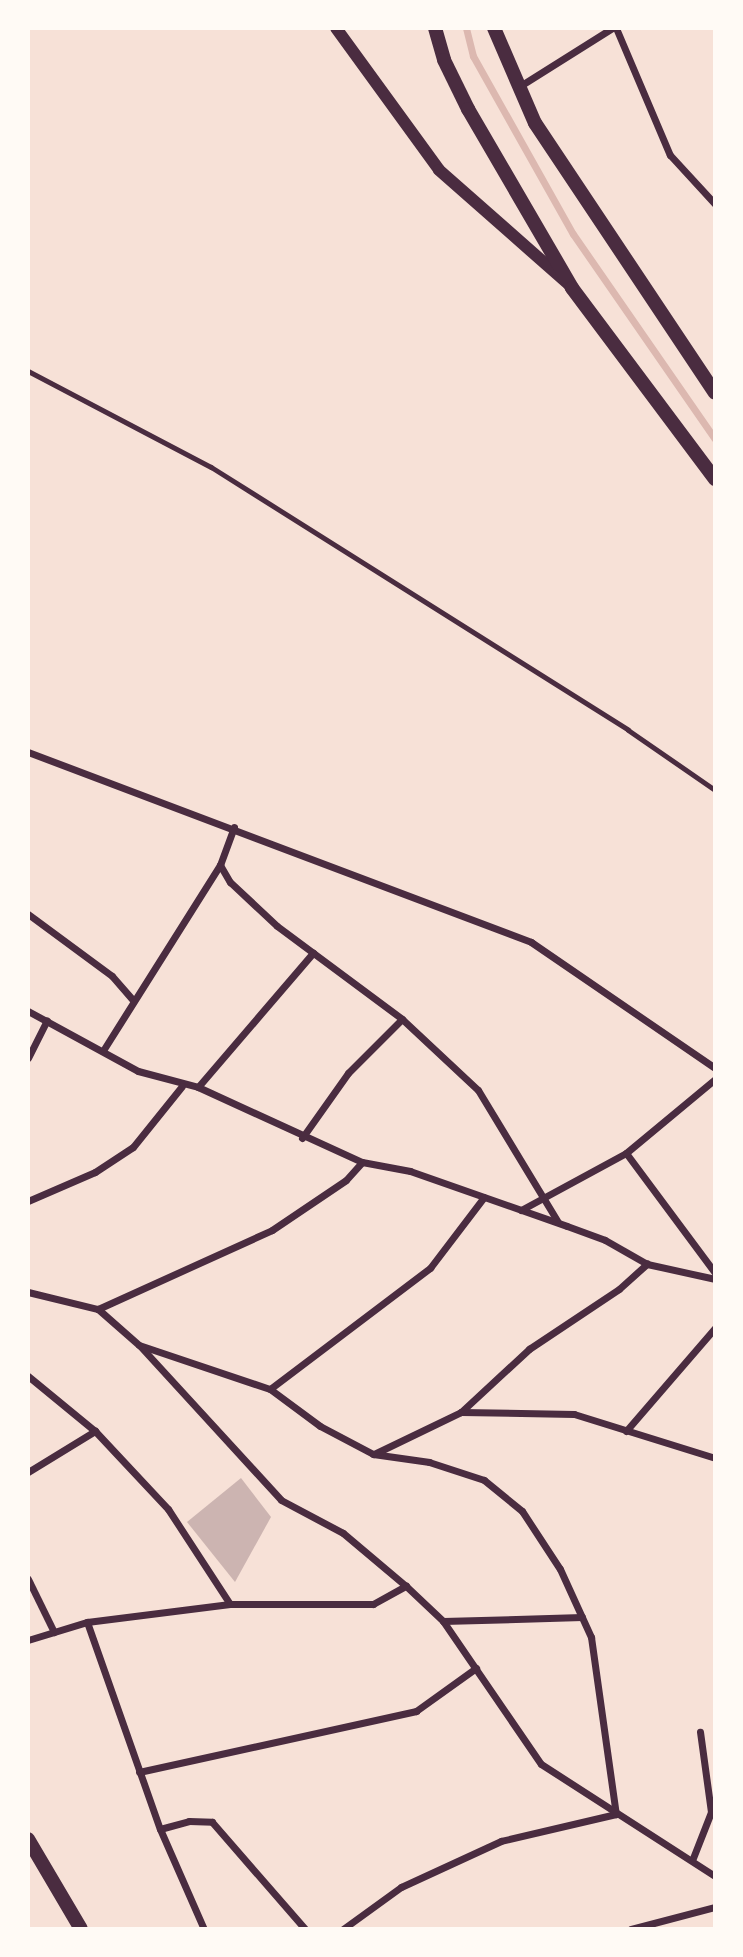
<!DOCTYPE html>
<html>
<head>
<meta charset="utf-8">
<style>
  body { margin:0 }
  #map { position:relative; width:743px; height:1957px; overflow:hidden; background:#f7e1d7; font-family:"Source Sans 3",sans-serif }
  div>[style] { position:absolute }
  .stream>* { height:7px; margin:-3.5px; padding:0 3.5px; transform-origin:3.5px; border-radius:3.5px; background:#dcb8b0 }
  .building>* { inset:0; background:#ccb4b1 }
  .service>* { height:5px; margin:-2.5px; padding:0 2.5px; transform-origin:2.5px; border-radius:2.5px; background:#4a2c40 }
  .minor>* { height:7px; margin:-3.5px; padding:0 3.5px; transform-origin:3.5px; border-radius:3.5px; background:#4a2c40 }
  .tertiary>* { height:12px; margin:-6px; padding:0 6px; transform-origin:6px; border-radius:6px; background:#4a2c40 }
  .secondary>* { height:14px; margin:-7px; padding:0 7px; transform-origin:7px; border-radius:7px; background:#4a2c40 }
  span { translate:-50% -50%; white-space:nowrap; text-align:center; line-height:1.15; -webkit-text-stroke:6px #fffaf5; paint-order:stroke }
  .frame { position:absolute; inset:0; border:30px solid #fffaf5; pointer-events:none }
</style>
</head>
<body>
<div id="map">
  <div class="stream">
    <i style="left:466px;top:28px;width:29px;rotate:76deg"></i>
    <i style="left:473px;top:56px;width:204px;rotate:60.7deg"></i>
    <i style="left:573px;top:234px;width:249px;rotate:55.3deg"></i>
  </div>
  <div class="building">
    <i style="clip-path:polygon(241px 1478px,271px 1517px,235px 1582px,187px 1522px)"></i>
  </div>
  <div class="service">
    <i style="left:28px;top:371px;width:207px;rotate:27.7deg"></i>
    <i style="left:211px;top:467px;width:493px;rotate:32.2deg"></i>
    <i style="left:628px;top:730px;width:106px;rotate:34.6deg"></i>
  </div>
  <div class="minor">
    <i style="left:616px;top:28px;width:138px;rotate:67deg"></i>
    <i style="left:670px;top:155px;width:67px;rotate:47.4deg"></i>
    <i style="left:520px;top:86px;width:109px;rotate:-32.2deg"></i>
    <i style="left:28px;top:752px;width:538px;rotate:20.69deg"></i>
    <i style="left:531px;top:942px;width:223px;rotate:34.4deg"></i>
    <i style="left:234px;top:827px;width:40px;rotate:110.2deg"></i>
    <i style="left:220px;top:865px;width:20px;rotate:60deg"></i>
    <i style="left:230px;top:882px;width:64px;rotate:43.1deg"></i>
    <i style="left:277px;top:926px;width:156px;rotate:36.6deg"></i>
    <i style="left:402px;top:1019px;width:104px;rotate:43.1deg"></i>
    <i style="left:478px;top:1090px;width:154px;rotate:58.8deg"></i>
    <i style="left:28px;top:914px;width:104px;rotate:36.4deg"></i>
    <i style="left:112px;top:976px;width:33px;rotate:49deg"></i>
    <i style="left:28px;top:1011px;width:125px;rotate:28.6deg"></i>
    <i style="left:138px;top:1071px;width:62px;rotate:14.9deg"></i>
    <i style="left:198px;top:1087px;width:180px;rotate:24.6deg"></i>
    <i style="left:362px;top:1162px;width:49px;rotate:10.6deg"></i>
    <i style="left:410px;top:1171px;width:166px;rotate:19.3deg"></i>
    <i style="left:567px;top:1226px;width:40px;rotate:20.2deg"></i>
    <i style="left:605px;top:1240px;width:48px;rotate:29.7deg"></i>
    <i style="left:647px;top:1264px;width:70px;rotate:12.4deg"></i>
    <i style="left:104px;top:1049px;width:218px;rotate:-57.8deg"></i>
    <i style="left:28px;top:1058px;width:42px;rotate:-63.4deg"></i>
    <i style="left:198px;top:1087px;width:177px;rotate:-49.4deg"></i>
    <i style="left:302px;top:1138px;width:80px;rotate:-54.7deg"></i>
    <i style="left:348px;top:1073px;width:76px;rotate:-45deg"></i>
    <i style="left:626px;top:1153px;width:149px;rotate:53.4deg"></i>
    <i style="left:28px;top:1201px;width:73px;rotate:-23.4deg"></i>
    <i style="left:95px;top:1172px;width:45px;rotate:-33.3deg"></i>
    <i style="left:133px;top:1147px;width:78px;rotate:-51.2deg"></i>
    <i style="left:521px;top:1210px;width:119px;rotate:-28.5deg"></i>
    <i style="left:626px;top:1153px;width:116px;rotate:-39.7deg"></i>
    <i style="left:28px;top:1292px;width:72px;rotate:13.7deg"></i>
    <i style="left:98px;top:1309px;width:55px;rotate:41.3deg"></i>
    <i style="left:139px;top:1345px;width:138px;rotate:18.6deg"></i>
    <i style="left:270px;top:1389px;width:62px;rotate:36.5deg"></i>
    <i style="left:320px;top:1426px;width:60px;rotate:27.8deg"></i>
    <i style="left:373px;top:1454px;width:57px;rotate:8.1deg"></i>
    <i style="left:429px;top:1462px;width:58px;rotate:18.1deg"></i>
    <i style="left:484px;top:1480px;width:49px;rotate:39.2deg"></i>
    <i style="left:522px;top:1511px;width:69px;rotate:56.8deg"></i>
    <i style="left:560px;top:1569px;width:75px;rotate:65.5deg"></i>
    <i style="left:591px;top:1637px;width:179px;rotate:82deg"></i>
    <i style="left:616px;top:1814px;width:118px;rotate:166.8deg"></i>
    <i style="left:501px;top:1841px;width:110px;rotate:155.3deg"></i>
    <i style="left:401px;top:1887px;width:72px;rotate:144.1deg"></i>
    <i style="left:98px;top:1309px;width:191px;rotate:-24.4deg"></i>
    <i style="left:272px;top:1230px;width:89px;rotate:-34deg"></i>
    <i style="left:346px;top:1180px;width:24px;rotate:-48deg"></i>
    <i style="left:141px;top:1347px;width:207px;rotate:47.5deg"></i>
    <i style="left:281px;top:1500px;width:70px;rotate:28deg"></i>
    <i style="left:343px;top:1533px;width:82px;rotate:40.1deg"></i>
    <i style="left:28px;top:1376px;width:87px;rotate:39.4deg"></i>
    <i style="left:95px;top:1431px;width:107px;rotate:46.9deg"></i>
    <i style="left:168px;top:1509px;width:113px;rotate:56.9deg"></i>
    <i style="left:270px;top:1389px;width:201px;rotate:-37.1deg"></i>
    <i style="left:430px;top:1268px;width:89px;rotate:-52.7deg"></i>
    <i style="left:461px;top:1412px;width:113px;rotate:1deg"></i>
    <i style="left:574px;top:1414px;width:148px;rotate:17.3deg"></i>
    <i style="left:626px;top:1431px;width:136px;rotate:-49.2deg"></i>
    <i style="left:374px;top:1454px;width:97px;rotate:-25.8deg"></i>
    <i style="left:461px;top:1412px;width:93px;rotate:-42.8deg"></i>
    <i style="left:529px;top:1349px;width:108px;rotate:-33.7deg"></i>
    <i style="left:619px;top:1289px;width:38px;rotate:-42deg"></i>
    <i style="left:28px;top:1472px;width:79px;rotate:-31.5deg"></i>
    <i style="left:28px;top:1579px;width:59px;rotate:63.9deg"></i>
    <i style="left:443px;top:1621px;width:139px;rotate:-1.6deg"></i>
    <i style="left:87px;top:1622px;width:144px;rotate:-7.2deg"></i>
    <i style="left:230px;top:1604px;width:143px"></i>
    <i style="left:373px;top:1604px;width:38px;rotate:-29deg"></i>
    <i style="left:406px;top:1586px;width:51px;rotate:43.4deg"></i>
    <i style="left:443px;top:1621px;width:173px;rotate:55.6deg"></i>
    <i style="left:541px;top:1764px;width:207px;rotate:32.8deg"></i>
    <i style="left:28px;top:1640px;width:62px;rotate:-17deg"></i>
    <i style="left:87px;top:1622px;width:219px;rotate:70.6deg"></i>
    <i style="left:160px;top:1829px;width:30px;rotate:-15deg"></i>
    <i style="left:189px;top:1821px;width:23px;rotate:2deg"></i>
    <i style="left:212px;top:1822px;width:142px;rotate:49deg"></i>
    <i style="left:139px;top:1772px;width:284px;rotate:-12.4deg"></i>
    <i style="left:416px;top:1711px;width:74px;rotate:-35.6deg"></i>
    <i style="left:160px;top:1829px;width:109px;rotate:66.3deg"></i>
    <i style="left:693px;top:1858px;width:49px;rotate:-68.6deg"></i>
    <i style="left:711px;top:1812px;width:81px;rotate:-97.8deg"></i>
    <i style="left:631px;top:1929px;width:87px;rotate:-14.7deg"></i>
  </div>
  <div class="tertiary">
    <i style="left:336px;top:28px;width:175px;rotate:54deg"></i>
    <i style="left:439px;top:170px;width:171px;rotate:41.4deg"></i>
  </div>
  <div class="secondary">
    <i style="left:435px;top:28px;width:33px;rotate:74deg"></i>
    <i style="left:444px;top:60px;width:55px;rotate:63.9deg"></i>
    <i style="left:468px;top:109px;width:207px;rotate:59.8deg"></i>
    <i style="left:572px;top:288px;width:239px;rotate:53.2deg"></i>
    <i style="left:494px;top:28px;width:103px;rotate:66.7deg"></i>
    <i style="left:535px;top:123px;width:324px;rotate:56.3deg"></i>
    <i style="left:28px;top:1839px;width:104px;rotate:59.5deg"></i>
  </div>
  <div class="frame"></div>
</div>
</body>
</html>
